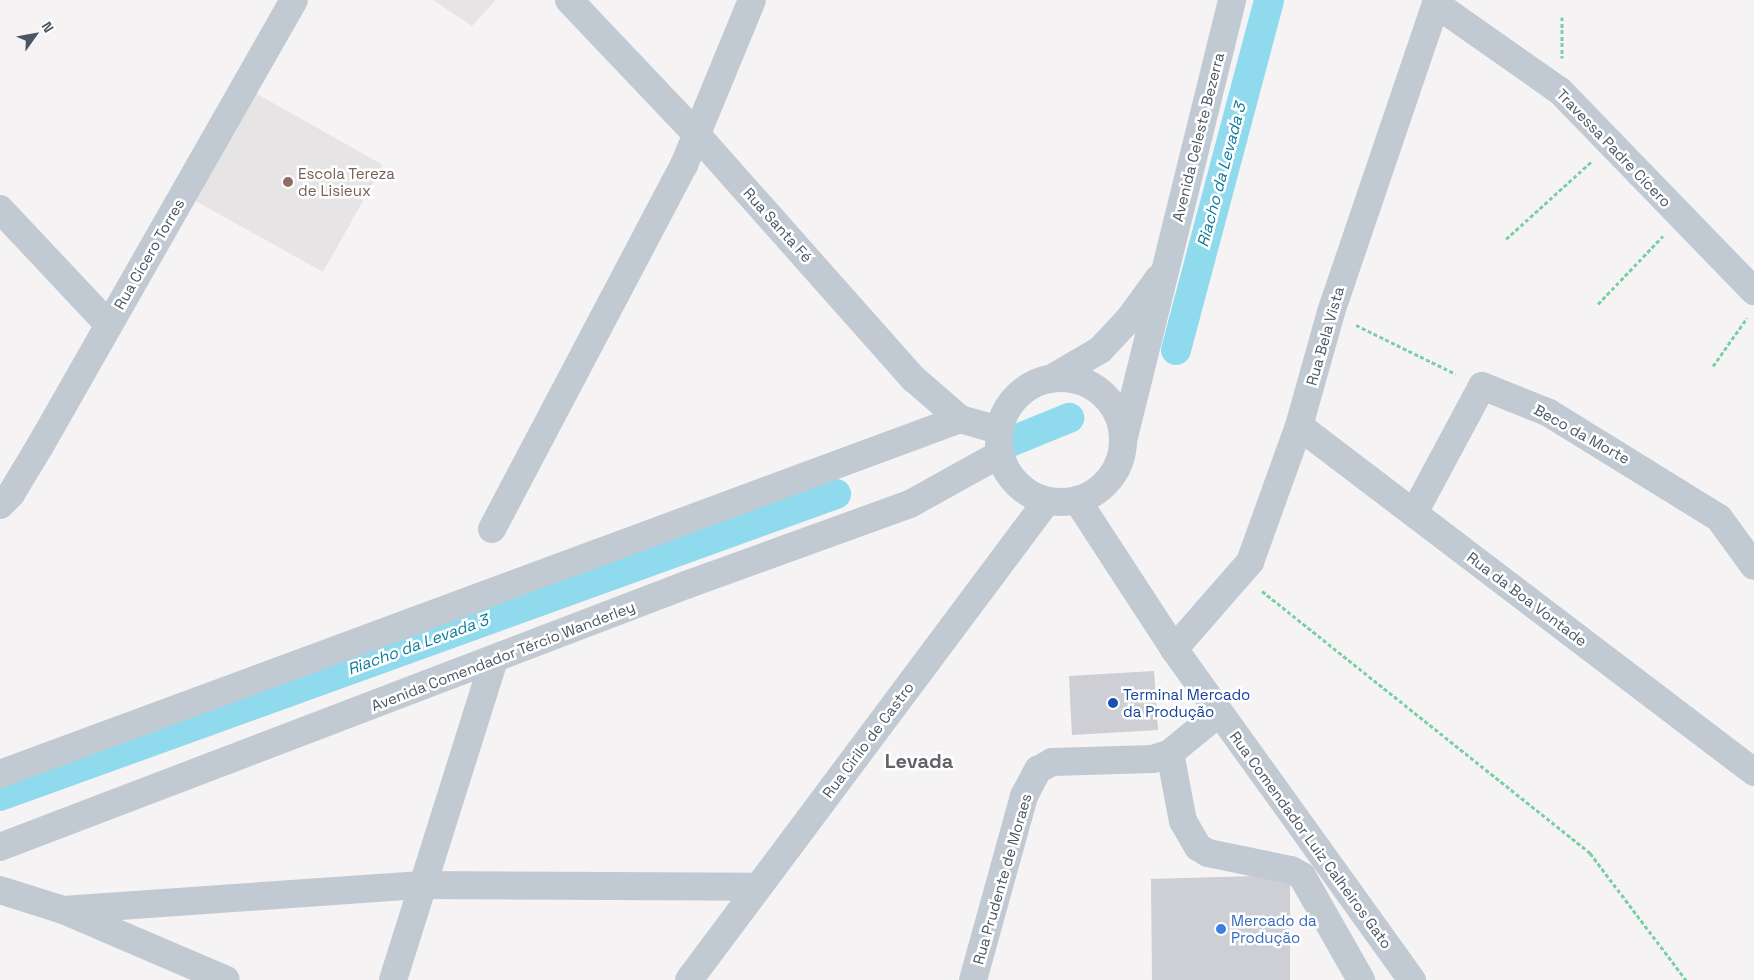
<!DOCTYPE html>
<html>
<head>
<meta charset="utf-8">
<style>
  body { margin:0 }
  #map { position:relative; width:1754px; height:980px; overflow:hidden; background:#f5f3f3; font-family:"Space Grotesk",sans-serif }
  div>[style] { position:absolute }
  .education>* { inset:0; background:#e6e4e5 }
  .canal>* { height:30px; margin:-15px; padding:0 15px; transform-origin:15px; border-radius:15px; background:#90daee }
  .building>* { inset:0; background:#cdcfd5 }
  .path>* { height:3px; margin-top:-1.5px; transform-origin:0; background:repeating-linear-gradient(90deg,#7ad0a6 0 4px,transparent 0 6.5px) }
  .minor>* { height:28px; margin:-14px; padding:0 14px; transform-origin:14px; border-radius:14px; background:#c1cad2 }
  .minor>.ring { margin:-14px; padding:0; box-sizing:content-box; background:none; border:28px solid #c1cad2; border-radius:50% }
  .dots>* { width:14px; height:14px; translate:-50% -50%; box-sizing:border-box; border:2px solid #fff; border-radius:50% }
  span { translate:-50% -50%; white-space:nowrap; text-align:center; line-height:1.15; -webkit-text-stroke:5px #fff; paint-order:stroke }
  .street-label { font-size:15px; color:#4a5661 }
  .education-label { font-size:15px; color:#785e54 }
  .left { translate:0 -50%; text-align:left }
  .transit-label { font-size:15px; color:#164399 }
  .shop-label { font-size:15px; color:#366cbe }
  .water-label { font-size:16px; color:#0c7c9b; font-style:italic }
  .district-label { font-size:20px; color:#5f6368; font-weight:700 }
  .north { position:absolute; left:10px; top:10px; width:50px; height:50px; -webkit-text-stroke:4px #fff; paint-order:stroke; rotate:58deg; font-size:14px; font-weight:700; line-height:20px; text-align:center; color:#4a5661 }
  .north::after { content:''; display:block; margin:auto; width:18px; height:22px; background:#4a5661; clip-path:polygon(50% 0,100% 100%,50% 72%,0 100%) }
</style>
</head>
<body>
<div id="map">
  <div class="education">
    <i style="clip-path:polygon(433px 0,496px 0,472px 26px)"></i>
    <i style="clip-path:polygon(252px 91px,383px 165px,323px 272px,192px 199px)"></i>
  </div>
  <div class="canal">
    <i style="left:1176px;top:350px;width:362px;rotate:-75.1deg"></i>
    <i style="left:1010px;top:442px;width:64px;rotate:-22.1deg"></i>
    <i style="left:0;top:796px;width:889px;rotate:-19.86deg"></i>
  </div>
  <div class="building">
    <i style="clip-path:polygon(1154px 671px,1158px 730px,1072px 735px,1069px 676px)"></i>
    <i style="clip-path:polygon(1290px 875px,1290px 980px,1152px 980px,1151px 879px)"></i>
  </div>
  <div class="path">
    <i style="left:1562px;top:17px;width:41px;rotate:90deg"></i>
    <i style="left:1506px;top:239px;width:115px;rotate:-42.2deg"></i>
    <i style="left:1598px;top:304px;width:94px;rotate:-46.3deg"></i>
    <i style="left:1356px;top:325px;width:111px;rotate:26.1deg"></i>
    <i style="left:1713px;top:366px;width:59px;rotate:-54.7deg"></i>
    <i style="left:1262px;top:591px;width:420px;rotate:38.6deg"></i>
    <i style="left:1590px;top:853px;width:159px;rotate:52.9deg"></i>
  </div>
  <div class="minor">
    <i style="left:569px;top:0;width:186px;rotate:46.5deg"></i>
    <i style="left:697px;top:135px;width:327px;rotate:48.4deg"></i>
    <i style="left:914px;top:379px;width:61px;rotate:41deg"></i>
    <i style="left:960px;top:419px;width:41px;rotate:15.8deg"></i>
    <i style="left:1436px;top:4px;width:151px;rotate:35.1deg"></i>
    <i style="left:1560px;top:91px;width:279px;rotate:45.9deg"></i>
    <i style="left:0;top:209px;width:158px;rotate:46.8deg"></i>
    <i class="ring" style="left:999px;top:378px;width:96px;height:96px"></i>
    <i style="left:1052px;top:378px;width:56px;rotate:-30.3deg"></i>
    <i style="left:1100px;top:350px;width:44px;rotate:-46.8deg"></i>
    <i style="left:1130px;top:318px;width:49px;rotate:-54.1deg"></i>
    <i style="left:1299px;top:426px;width:572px;rotate:37.25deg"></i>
    <i style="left:1123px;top:441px;width:454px;rotate:-76.1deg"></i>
    <i style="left:1077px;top:500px;width:178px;rotate:56.9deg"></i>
    <i style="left:1174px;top:649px;width:408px;rotate:54.3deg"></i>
    <i style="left:0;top:505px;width:16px;rotate:-45deg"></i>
    <i style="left:11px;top:494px;width:56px;rotate:-58.9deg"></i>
    <i style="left:40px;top:446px;width:513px;rotate:-60.34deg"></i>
    <i style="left:1414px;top:513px;width:144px;rotate:-61.8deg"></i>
    <i style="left:1482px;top:386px;width:72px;rotate:21.9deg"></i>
    <i style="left:1549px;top:413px;width:200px;rotate:31.7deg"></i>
    <i style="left:1719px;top:518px;width:59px;rotate:53.9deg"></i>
    <i style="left:492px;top:529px;width:412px;rotate:-62.2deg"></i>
    <i style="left:684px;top:165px;width:178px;rotate:-67.6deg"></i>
    <i style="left:1174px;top:649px;width:116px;rotate:-48.9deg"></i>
    <i style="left:1250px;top:562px;width:145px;rotate:-70.2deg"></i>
    <i style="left:1299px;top:426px;width:118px;rotate:-74.3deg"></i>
    <i style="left:1331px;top:312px;width:330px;rotate:-71.2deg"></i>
    <i style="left:1170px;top:753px;width:69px;rotate:79.2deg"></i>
    <i style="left:1183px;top:821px;width:30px;rotate:60deg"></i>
    <i style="left:1198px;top:847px;width:12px;rotate:31deg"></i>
    <i style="left:1208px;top:853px;width:85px;rotate:11.6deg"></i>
    <i style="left:1291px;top:870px;width:13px;rotate:29deg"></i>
    <i style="left:1302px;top:876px;width:120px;rotate:60.4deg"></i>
    <i style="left:0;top:774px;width:1024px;rotate:-20.29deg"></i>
    <i style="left:0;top:847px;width:734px;rotate:-20.9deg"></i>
    <i style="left:686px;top:585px;width:238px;rotate:-19.9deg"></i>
    <i style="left:910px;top:504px;width:103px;rotate:-29.1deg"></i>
    <i style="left:0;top:890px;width:66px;rotate:17.6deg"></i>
    <i style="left:63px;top:910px;width:177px;rotate:23.2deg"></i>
    <i style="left:63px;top:910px;width:360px;rotate:-4deg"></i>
    <i style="left:422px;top:885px;width:335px;rotate:0.3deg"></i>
    <i style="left:393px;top:980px;width:336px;rotate:-72.5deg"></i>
    <i style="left:689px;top:980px;width:598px;rotate:-53.23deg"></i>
    <i style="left:973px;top:980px;width:191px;rotate:-74.5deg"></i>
    <i style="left:1024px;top:796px;width:30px;rotate:-62deg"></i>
    <i style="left:1038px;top:770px;width:16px;rotate:-30deg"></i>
    <i style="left:1052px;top:762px;width:101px;rotate:-1.7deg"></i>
    <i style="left:1153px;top:759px;width:18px;rotate:-19deg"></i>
    <i style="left:1170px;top:753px;width:63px;rotate:-39.2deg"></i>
  </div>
  <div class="dots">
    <i style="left:288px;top:182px;background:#8d6e63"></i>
    <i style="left:1113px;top:703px;background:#1a4fb4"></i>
    <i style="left:1221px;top:929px;background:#3f7fe0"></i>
  </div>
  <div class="street-label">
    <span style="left:1198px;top:137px;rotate:-76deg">Avenida Celeste Bezerra</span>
    <span style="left:1614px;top:148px;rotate:46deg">Travessa Padre Cícero</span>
    <span style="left:778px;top:225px;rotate:48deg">Rua Santa Fé</span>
    <span style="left:149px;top:254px;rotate:-60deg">Rua Cícero Torres</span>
    <span style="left:1325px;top:336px;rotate:-74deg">Rua Bela Vista</span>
    <span style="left:1582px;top:434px;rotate:29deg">Beco da Morte</span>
    <span style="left:1527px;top:599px;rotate:37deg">Rua da Boa Vontade</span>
    <span style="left:503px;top:656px;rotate:-21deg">Avenida Comendador Tércio Wanderley</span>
    <span style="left:868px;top:740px;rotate:-53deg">Rua Cirilo de Castro</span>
    <span style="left:1311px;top:840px;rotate:54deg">Rua Comendador Luiz Calheiros Gato</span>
    <span style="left:1002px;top:879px;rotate:-74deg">Rua Prudente de Moraes</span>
  </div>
  <div class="education-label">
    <span class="left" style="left:298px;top:182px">Escola Tereza<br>de Lisieux</span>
  </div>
  <div class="transit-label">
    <span class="left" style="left:1123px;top:703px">Terminal Mercado<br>da Produção</span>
  </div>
  <div class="shop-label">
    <span class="left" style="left:1231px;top:929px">Mercado da<br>Produção</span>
  </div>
  <div class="water-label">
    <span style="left:1222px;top:175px;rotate:-75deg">Riacho da Levada 3</span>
    <span style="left:418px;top:645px;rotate:-20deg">Riacho da Levada 3</span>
  </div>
  <div class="district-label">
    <span style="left:919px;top:761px">Levada</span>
  </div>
  <div class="north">N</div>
</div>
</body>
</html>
